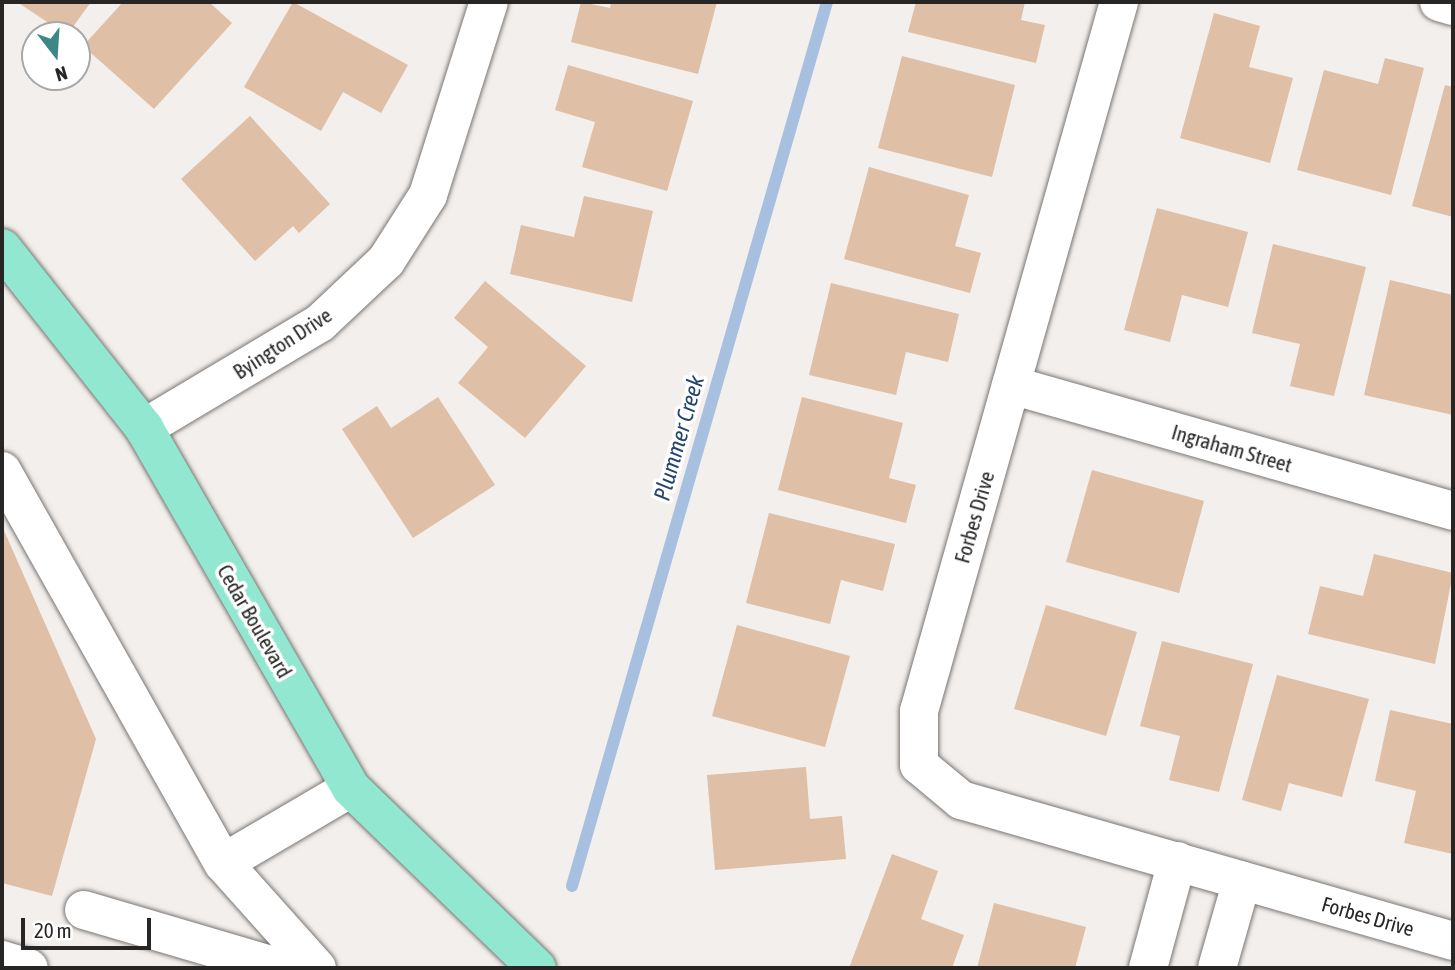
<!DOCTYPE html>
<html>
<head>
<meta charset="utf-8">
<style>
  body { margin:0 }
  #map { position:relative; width:1455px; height:970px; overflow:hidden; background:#f3efec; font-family:"Asap Condensed",sans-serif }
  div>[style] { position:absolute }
  .stream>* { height:12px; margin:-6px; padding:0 6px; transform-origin:6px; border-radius:6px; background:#a8c0df }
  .building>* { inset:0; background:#dfbfa5 }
  .roads { filter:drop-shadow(0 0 2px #797673) drop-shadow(0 0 2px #797673) }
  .minor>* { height:38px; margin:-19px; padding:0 19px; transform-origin:19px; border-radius:19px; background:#fff }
  .major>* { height:38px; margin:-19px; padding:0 19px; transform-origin:19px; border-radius:19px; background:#91e7d0 }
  span { translate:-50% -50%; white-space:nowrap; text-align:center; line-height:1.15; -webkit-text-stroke:7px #fff; paint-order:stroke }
  .street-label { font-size:21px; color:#272625 }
  .water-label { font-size:23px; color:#22446d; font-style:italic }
  .frame { position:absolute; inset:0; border:4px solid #272625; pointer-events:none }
  .north { position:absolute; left:21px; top:21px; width:70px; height:70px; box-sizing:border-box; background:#fff; border:2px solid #a9a8a8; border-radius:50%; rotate:163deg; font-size:19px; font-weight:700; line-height:28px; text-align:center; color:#272625 }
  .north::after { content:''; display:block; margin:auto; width:24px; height:32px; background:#3e8787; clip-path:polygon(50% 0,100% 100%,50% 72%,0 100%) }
  .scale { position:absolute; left:21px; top:918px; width:130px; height:32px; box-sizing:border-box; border:4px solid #272625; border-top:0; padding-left:9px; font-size:21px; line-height:24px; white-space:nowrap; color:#272625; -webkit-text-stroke:5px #fff; paint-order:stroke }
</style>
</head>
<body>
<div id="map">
  <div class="stream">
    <i style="left:572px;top:886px;width:920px;rotate:-73.91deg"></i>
  </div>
  <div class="building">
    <i style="clip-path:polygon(17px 2px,91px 2px,67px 35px)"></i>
    <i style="clip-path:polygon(123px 2px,209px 2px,232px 23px,154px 109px,83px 46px)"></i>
    <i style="clip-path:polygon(293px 2px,408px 65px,381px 113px,343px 92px,321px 131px,244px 87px)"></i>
    <i style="clip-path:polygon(581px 2px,610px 8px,611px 2px,717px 2px,698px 74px,571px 42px)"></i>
    <i style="clip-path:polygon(916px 2px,1025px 2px,1021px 20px,1045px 25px,1036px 63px,908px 32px)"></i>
    <i style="clip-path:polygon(1214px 13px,1260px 26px,1249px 67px,1293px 78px,1270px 163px,1180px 138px)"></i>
    <i style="clip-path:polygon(902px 56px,1015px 85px,992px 177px,878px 148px)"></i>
    <i style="clip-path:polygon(1385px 58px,1424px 68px,1391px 195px,1297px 170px,1324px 70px,1378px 84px)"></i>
    <i style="clip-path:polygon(568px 65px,693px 101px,667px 191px,582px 167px,595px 122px,555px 110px)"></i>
    <i style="clip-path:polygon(1445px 85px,1453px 87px,1453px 217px,1412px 206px)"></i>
    <i style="clip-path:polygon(250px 116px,330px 204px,299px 233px,293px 226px,255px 261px,181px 179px)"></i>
    <i style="clip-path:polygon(869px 167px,969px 195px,955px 246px,981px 253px,970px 293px,844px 259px)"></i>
    <i style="clip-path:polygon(584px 196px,653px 211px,632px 302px,510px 274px,521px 225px,574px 237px)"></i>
    <i style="clip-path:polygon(1157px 208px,1248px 232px,1228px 307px,1182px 295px,1170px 342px,1124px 330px)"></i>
    <i style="clip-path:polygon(1273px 244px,1366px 267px,1334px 396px,1290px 386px,1300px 344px,1252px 333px)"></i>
    <i style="clip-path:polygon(1390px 280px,1453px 295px,1453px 415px,1364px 395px)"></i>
    <i style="clip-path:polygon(485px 281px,586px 366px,525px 438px,458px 383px,488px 347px,454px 318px)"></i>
    <i style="clip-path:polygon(831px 283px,959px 314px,948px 362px,906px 352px,896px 395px,809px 375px)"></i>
    <i style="clip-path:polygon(438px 397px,495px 485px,413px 538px,342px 429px,377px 406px,391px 428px)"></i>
    <i style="clip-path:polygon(802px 397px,903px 423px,889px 478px,916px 485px,906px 523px,778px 490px)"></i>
    <i style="clip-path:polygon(1092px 470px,1204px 501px,1179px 593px,1066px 562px)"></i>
    <i style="clip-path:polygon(769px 513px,895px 544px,883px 591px,841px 580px,830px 624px,746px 603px)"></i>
    <i style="clip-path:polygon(2px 526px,96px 739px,52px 896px,2px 883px)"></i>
    <i style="clip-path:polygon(1374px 554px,1453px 573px,1435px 664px,1308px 634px,1320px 586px,1363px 596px)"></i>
    <i style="clip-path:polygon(1046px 605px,1137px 632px,1106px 736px,1014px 709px)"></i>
    <i style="clip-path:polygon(737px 625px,850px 656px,825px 747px,712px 716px)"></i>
    <i style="clip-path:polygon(1162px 641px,1253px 664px,1219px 792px,1169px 780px,1180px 736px,1140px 726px)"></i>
    <i style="clip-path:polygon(1277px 675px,1369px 699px,1342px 797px,1289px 783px,1281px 811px,1242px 800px)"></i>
    <i style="clip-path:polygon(1390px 710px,1453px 724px,1453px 854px,1404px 843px,1416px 791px,1375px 781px)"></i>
    <i style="clip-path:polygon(806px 767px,810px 819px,842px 816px,846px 859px,715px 870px,707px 775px)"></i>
    <i style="clip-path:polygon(892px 854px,938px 871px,921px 919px,964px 935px,952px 968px,849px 968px)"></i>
    <i style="clip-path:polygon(994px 903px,1086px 927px,1075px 968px,977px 968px)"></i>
  </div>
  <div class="roads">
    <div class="minor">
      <i style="left:1119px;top:2px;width:737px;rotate:105.75deg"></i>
      <i style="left:919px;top:711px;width:54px;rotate:90deg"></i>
      <i style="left:919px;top:765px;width:55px;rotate:39.8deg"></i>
      <i style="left:961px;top:800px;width:512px;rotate:15.99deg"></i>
      <i style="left:1439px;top:2px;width:15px;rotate:16deg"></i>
      <i style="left:1011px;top:385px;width:460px;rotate:15.9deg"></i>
      <i style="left:144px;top:428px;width:205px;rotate:-30.8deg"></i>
      <i style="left:320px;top:323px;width:91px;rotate:-43.2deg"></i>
      <i style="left:386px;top:261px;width:78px;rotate:-57.5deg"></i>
      <i style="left:428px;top:195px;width:202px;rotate:-72.5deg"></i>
      <i style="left:2px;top:471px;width:450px;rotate:60.6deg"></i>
      <i style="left:223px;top:863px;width:148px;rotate:-30.4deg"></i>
      <i style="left:223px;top:863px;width:141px;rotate:48.2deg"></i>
      <i style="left:84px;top:910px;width:205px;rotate:16.4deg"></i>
      <i style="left:2px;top:960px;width:28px;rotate:17deg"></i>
      <i style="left:1148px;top:968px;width:111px;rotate:-74.8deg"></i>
      <i style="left:1217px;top:968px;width:91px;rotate:-74.1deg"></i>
    </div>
    <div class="major">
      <i style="left:2px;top:248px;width:229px;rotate:51.7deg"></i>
      <i style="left:144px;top:428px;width:415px;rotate:60.1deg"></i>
      <i style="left:351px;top:788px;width:259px;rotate:44.1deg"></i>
    </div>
  </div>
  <div class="street-label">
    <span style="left:282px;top:343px;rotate:-33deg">Byington Drive</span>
    <span style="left:1232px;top:448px;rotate:16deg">Ingraham Street</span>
    <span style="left:974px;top:517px;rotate:-74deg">Forbes Drive</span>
    <span style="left:255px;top:621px;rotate:60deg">Cedar Boulevard</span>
    <span style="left:1368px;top:916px;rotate:16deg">Forbes Drive</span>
  </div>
  <div class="water-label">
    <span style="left:679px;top:438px;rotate:-74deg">Plummer Creek</span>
  </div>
  <div class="frame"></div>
  <div class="north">N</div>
  <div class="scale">20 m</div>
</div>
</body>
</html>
